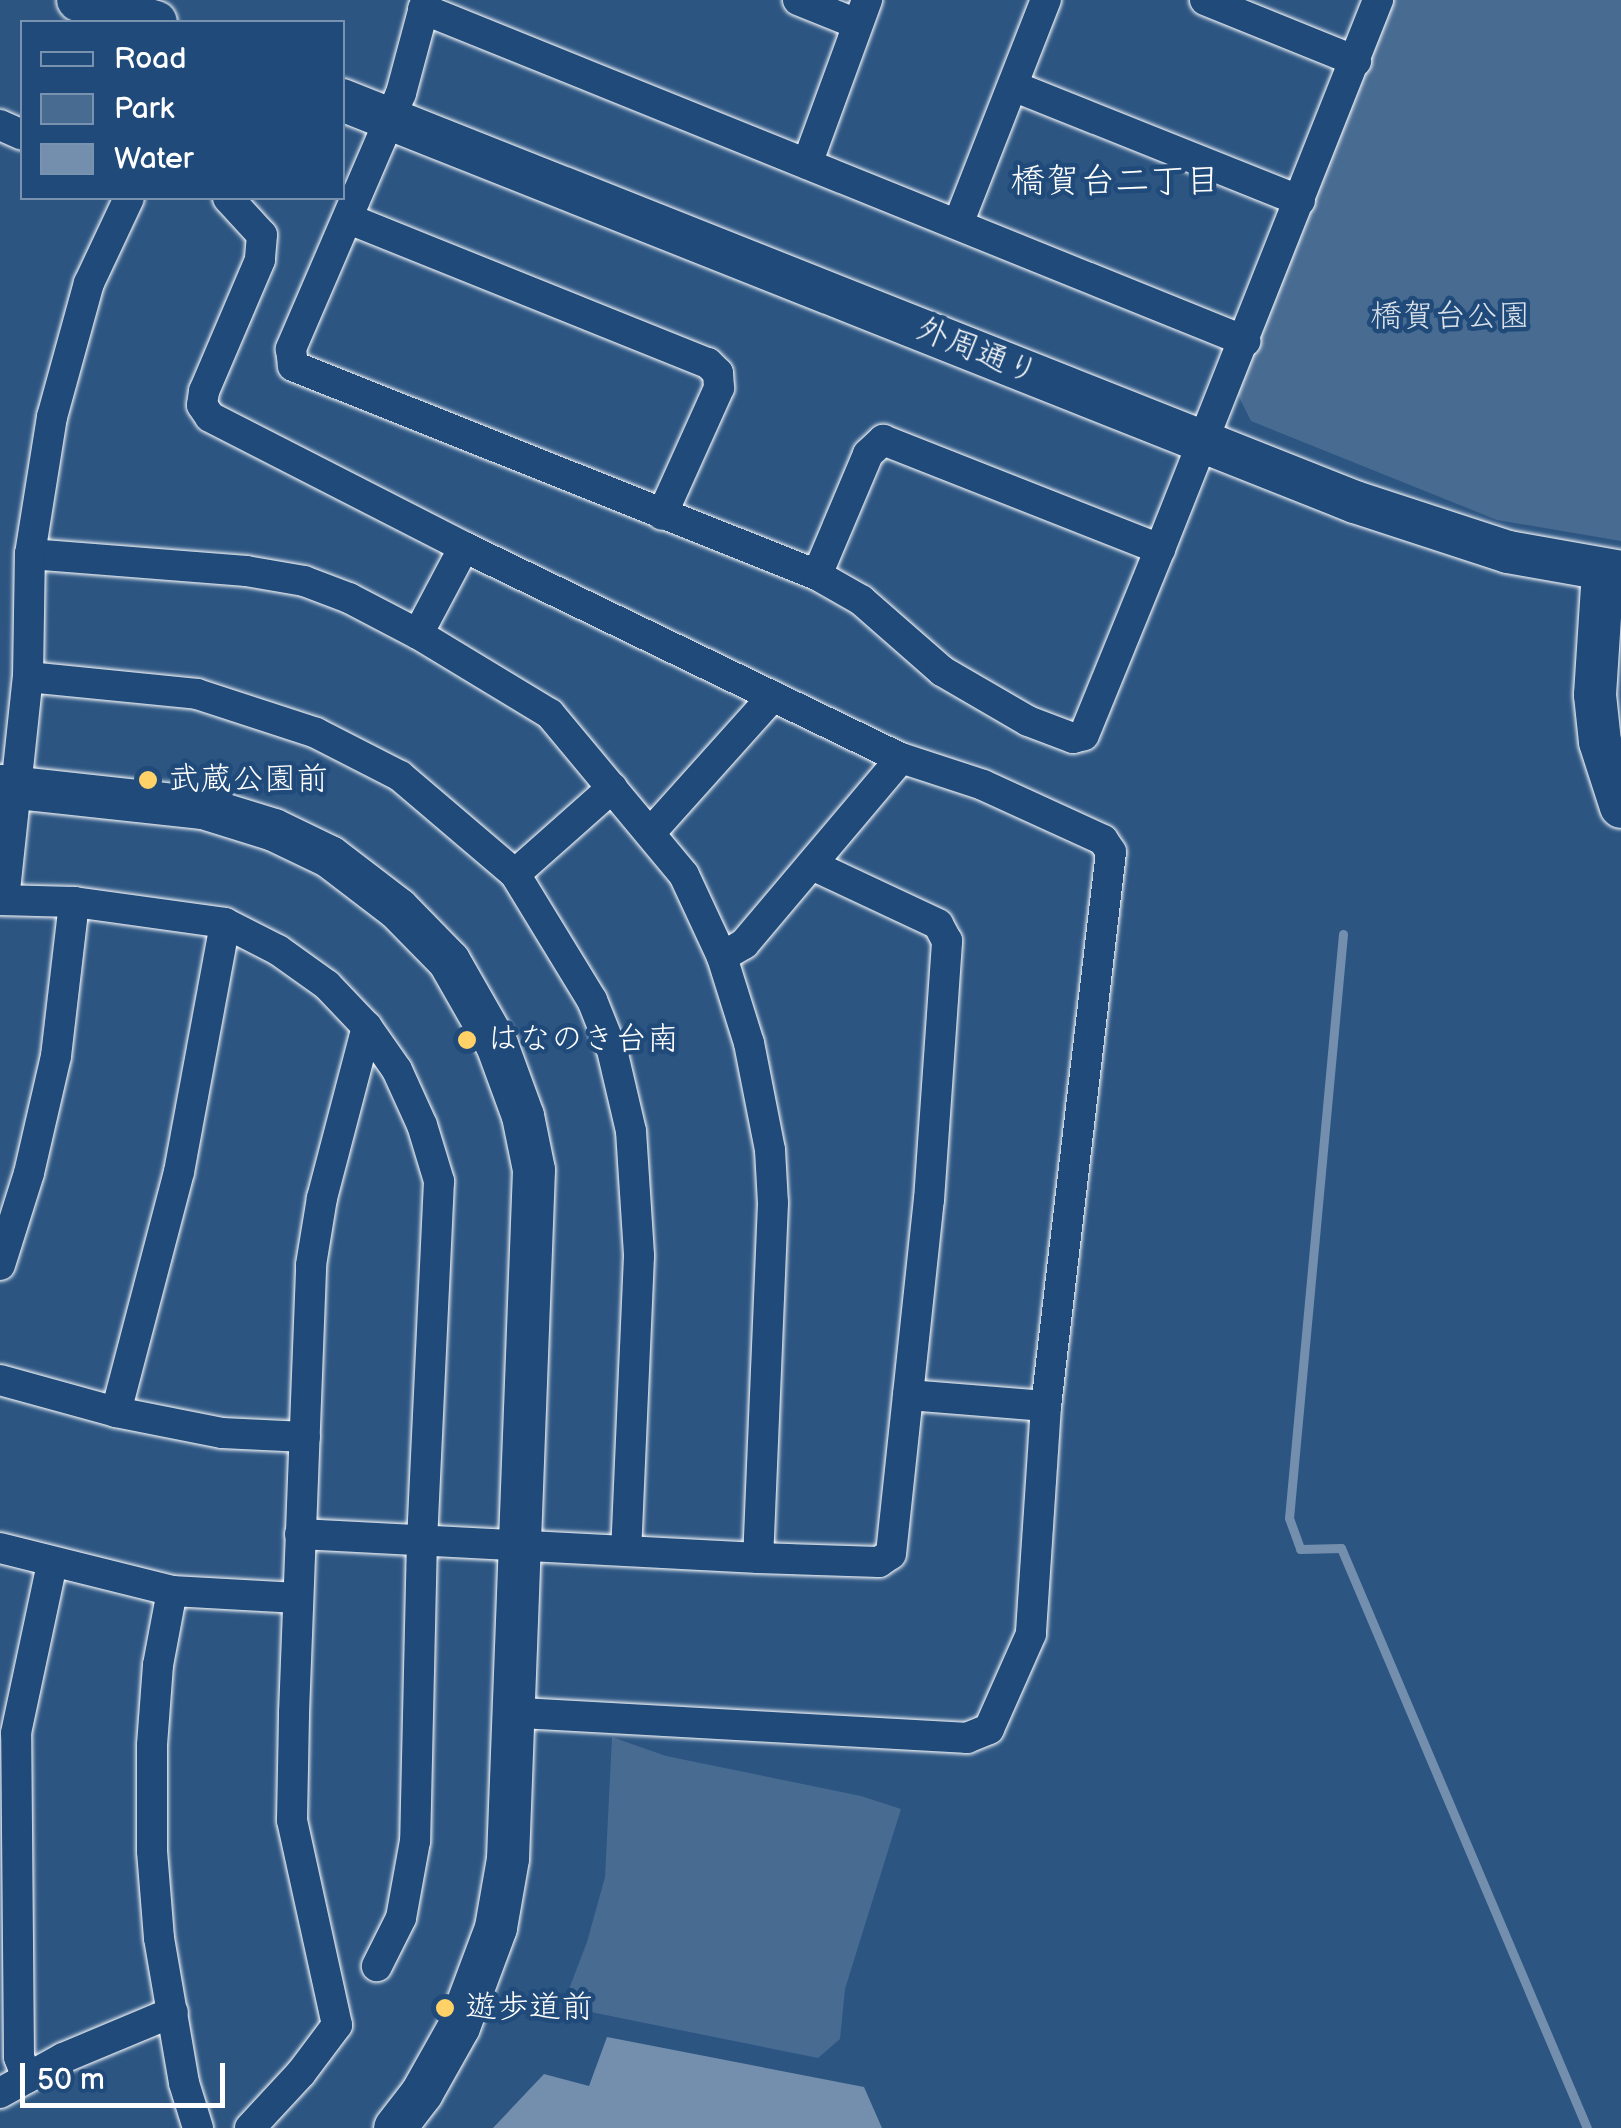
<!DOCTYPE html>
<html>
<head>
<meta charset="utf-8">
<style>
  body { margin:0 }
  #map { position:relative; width:1621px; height:2128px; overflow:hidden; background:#2c5582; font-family:"Balsamiq Sans","Klee One",sans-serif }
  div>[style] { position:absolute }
  .green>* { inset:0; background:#486b92 }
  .water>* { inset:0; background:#748fad }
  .stream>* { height:9px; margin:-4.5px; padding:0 4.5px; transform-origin:4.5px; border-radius:4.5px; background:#748fad }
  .roads { filter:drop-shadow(0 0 2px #fff) drop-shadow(0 0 2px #fff) }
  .street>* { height:30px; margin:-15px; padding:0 15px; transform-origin:15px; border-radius:15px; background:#1f4a7a }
  .secondary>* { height:42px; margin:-21px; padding:0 21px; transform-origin:21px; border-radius:21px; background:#1f4a7a }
  .dots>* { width:28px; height:28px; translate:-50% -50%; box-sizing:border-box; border:5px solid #1f4a7a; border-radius:50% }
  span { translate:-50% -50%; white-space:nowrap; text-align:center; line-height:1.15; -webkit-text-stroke:9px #1f4a7a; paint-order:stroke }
  .park-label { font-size:32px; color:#dae1e9 }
  .street-label { font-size:32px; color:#fff }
  .poi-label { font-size:32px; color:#fff }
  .left { translate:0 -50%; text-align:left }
  .neighbourhood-label { font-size:35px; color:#fff }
  .legend { position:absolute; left:20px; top:20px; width:325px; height:180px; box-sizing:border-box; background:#1f4a7a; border:2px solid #7992af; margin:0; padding:12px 18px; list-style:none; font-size:30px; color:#fff }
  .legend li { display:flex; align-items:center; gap:20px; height:50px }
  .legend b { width:50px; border:2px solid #7992af }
  .scale { position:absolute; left:20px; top:2063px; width:205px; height:45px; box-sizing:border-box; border:5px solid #fff; border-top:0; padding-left:12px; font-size:30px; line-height:35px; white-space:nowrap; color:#fff; -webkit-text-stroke:8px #1f4a7a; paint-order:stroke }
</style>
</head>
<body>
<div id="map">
  <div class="green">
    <i style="clip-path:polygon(1392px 0,1621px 0,1621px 541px,1497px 520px,1251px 421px,1237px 393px)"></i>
    <i style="clip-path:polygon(612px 1737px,666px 1756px,861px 1796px,901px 1809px,845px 1989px,840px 2039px,818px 2058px,566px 2007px,564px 2002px,587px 1942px,605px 1877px)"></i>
  </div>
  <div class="water">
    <i style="clip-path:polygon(607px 2037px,864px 2087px,882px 2128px,493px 2128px,544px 2074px,589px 2086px)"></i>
  </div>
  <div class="stream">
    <i style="left:1343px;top:934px;width:586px;rotate:95.28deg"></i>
    <i style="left:1289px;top:1518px;width:33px;rotate:70deg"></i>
    <i style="left:1300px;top:1549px;width:41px;rotate:-1.4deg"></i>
    <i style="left:1341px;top:1548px;width:630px;rotate:67.02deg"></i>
  </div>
  <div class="roads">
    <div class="street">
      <i style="left:426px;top:0;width:96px;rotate:105deg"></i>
      <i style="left:401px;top:93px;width:279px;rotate:113.3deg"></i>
      <i style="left:291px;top:349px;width:17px;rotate:83deg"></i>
      <i style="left:293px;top:366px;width:564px;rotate:21.74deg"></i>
      <i style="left:817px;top:575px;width:51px;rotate:29.6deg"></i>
      <i style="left:861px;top:600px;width:108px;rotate:41.2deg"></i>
      <i style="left:942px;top:671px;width:99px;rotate:30.2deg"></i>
      <i style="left:1028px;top:721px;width:48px;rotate:20.7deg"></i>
      <i style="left:1073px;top:738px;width:11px;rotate:-15deg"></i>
      <i style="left:1084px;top:735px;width:201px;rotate:-67.8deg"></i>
      <i style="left:1160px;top:549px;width:591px;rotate:-68.34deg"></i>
      <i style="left:798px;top:0;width:64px;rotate:22.1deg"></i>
      <i style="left:1205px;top:0;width:163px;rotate:22deg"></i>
      <i style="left:423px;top:9px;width:887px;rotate:21.99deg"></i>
      <i style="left:1013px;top:86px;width:309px;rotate:21.8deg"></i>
      <i style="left:0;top:125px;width:24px;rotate:24deg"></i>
      <i style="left:807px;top:164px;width:175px;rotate:-69.9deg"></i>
      <i style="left:228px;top:198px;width:50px;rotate:47.4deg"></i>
      <i style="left:262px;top:235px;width:25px;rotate:95deg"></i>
      <i style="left:260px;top:260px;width:142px;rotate:113.1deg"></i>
      <i style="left:204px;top:391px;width:14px;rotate:98deg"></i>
      <i style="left:202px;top:405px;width:14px;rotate:56deg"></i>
      <i style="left:210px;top:417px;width:285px;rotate:27.1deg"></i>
      <i style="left:464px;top:547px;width:485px;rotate:25.8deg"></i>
      <i style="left:901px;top:758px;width:86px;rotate:18.2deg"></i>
      <i style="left:983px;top:785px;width:132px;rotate:24.6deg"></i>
      <i style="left:1103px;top:840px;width:14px;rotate:56deg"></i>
      <i style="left:1111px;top:852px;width:558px;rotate:96.69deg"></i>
      <i style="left:1046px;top:1406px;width:228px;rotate:93.8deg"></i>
      <i style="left:1031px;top:1634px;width:104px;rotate:113.9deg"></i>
      <i style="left:989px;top:1729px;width:24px;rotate:158deg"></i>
      <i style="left:967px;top:1738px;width:454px;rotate:-176.8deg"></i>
      <i style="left:349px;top:219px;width:387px;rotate:21.9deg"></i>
      <i style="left:708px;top:363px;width:14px;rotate:45deg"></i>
      <i style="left:718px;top:373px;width:15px;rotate:86deg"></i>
      <i style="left:719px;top:388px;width:139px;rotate:114.2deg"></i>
      <i style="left:958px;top:224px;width:241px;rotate:-68.6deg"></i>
      <i style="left:30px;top:554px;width:217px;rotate:4.5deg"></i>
      <i style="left:246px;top:571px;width:59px;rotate:9.8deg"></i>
      <i style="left:304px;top:581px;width:48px;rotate:20.7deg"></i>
      <i style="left:349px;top:598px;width:78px;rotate:27.6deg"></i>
      <i style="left:418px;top:634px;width:154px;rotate:31.2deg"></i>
      <i style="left:550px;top:714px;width:209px;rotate:50.2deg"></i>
      <i style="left:684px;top:875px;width:90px;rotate:65.1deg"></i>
      <i style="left:722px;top:957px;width:90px;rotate:72.6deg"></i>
      <i style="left:749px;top:1043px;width:109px;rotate:78.9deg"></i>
      <i style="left:770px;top:1150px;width:53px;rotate:86.8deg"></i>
      <i style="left:773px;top:1203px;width:355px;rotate:92.4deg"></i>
      <i style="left:817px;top:575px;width:131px;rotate:-67.1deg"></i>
      <i style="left:868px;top:454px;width:21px;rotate:-43deg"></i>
      <i style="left:883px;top:440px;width:298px;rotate:21.5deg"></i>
      <i style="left:418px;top:634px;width:98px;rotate:-62.1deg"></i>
      <i style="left:28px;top:677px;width:170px;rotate:5.7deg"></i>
      <i style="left:197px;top:694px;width:125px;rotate:18.1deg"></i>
      <i style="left:316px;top:733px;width:94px;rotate:27.1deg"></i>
      <i style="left:400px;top:776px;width:151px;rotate:40.4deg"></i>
      <i style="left:515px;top:874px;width:148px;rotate:58.6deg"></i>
      <i style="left:592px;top:1000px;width:54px;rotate:68.2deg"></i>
      <i style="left:612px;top:1050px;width:83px;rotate:76.8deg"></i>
      <i style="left:631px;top:1131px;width:125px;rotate:86.3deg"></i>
      <i style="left:639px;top:1256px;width:294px;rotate:92.5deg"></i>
      <i style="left:652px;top:831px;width:181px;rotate:-48.1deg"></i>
      <i style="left:515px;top:874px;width:130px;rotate:-41.6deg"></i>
      <i style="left:0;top:900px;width:74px;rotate:1.5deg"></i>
      <i style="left:74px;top:902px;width:152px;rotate:7.9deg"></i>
      <i style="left:225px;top:923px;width:59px;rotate:27deg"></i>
      <i style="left:278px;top:950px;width:60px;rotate:35.5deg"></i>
      <i style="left:327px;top:985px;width:58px;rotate:46.4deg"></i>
      <i style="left:367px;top:1027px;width:52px;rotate:55.1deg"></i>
      <i style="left:397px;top:1070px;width:60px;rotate:65.6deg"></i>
      <i style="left:422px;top:1125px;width:59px;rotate:73.1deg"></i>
      <i style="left:439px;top:1181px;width:358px;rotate:92.7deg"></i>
      <i style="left:422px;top:1539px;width:302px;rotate:91.3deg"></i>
      <i style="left:415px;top:1841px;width:78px;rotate:100.3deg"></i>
      <i style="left:401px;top:1918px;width:54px;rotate:116.6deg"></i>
      <i style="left:4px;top:900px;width:224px;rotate:-83.9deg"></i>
      <i style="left:28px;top:677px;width:123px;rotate:-89.1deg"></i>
      <i style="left:30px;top:554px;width:139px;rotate:-80.9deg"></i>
      <i style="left:52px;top:417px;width:139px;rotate:-74.6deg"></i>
      <i style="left:89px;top:283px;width:94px;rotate:-64.8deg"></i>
      <i style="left:722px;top:957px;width:26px;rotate:-31deg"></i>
      <i style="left:744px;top:944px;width:243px;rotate:-49.8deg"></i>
      <i style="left:0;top:1265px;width:96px;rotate:-72.5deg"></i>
      <i style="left:29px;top:1173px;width:120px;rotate:-77deg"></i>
      <i style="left:56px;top:1056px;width:155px;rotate:-83.3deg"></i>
      <i style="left:0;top:1380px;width:120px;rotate:15.4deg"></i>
      <i style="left:116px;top:1412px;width:108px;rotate:11.2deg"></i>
      <i style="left:222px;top:1433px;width:83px;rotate:2.8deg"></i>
      <i style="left:908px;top:1395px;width:138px;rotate:4.6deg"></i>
      <i style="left:116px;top:1412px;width:248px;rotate:-75.3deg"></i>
      <i style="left:179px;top:1172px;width:253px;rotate:-79.5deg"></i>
      <i style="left:300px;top:1534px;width:459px;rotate:3deg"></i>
      <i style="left:758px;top:1558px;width:121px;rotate:1.9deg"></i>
      <i style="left:879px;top:1562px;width:14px;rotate:-34deg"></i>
      <i style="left:891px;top:1554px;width:356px;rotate:-83.9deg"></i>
      <i style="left:929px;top:1200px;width:260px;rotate:-86deg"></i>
      <i style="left:947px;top:941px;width:19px;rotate:-118deg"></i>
      <i style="left:938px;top:924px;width:139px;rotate:-154.9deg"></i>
      <i style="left:0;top:1548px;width:177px;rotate:14deg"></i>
      <i style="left:172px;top:1591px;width:126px;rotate:3.2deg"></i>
      <i style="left:172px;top:1591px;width:75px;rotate:100.7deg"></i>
      <i style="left:158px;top:1665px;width:80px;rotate:94.3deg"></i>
      <i style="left:152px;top:1745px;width:106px;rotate:90deg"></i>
      <i style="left:152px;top:1851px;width:87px;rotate:85.4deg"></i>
      <i style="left:159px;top:1938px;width:147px;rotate:80.2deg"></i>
      <i style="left:184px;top:2083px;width:47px;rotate:72.7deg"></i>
      <i style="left:27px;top:2078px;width:22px;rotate:-111deg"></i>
      <i style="left:19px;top:2057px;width:324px;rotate:-90.5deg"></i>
      <i style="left:16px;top:1733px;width:174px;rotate:-78deg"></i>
      <i style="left:0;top:2093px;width:72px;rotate:-29.1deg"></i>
      <i style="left:63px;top:2058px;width:119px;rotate:-22.7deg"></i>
      <i style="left:250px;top:2128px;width:75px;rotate:-47.2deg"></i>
      <i style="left:301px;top:2073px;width:60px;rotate:-53.1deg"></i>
      <i style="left:337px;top:2025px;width:210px;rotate:-102.4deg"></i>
      <i style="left:292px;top:1820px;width:107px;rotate:-88.9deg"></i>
      <i style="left:294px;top:1713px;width:448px;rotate:-87.8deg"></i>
      <i style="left:311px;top:1265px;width:68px;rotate:-80.7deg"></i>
      <i style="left:322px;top:1198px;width:177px;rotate:-75.3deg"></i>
    </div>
    <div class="secondary">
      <i style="left:78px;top:0;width:81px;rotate:15.8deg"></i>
      <i style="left:342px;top:100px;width:1090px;rotate:21.65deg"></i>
      <i style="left:1355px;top:502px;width:161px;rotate:18.1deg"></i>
      <i style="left:1508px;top:552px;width:115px;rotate:10deg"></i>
      <i style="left:1603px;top:571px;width:124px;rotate:93.7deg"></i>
      <i style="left:1595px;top:695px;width:47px;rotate:83.9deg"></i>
      <i style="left:1600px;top:742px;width:68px;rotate:72.1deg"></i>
      <i style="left:0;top:786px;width:204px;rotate:6.2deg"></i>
      <i style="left:203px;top:808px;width:74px;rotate:17.2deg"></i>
      <i style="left:274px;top:830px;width:62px;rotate:25.7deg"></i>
      <i style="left:330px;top:857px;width:86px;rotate:37.4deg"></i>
      <i style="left:398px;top:909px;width:73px;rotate:45.6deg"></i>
      <i style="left:449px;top:961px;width:97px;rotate:60.3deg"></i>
      <i style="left:497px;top:1045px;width:76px;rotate:69.9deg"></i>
      <i style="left:523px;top:1116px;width:55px;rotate:78.5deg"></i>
      <i style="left:534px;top:1170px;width:689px;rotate:92.16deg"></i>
      <i style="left:508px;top:1859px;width:70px;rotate:99.9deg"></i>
      <i style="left:496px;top:1928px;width:106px;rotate:110.5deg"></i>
      <i style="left:459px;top:2027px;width:76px;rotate:119.3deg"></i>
      <i style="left:422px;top:2093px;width:44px;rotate:127.6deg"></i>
    </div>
  </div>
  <div class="dots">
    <i style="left:148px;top:780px;background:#ffd166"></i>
    <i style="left:467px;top:1040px;background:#ffd166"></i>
    <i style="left:445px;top:2008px;background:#ffd166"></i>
  </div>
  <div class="park-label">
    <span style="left:1450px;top:317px">橋賀台公園</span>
  </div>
  <div class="street-label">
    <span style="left:977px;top:352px;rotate:22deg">外周通り</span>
  </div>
  <div class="poi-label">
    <span class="left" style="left:168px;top:780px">武蔵公園前</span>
    <span class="left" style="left:487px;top:1040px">はなのき台南</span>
    <span class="left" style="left:465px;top:2008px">遊歩道前</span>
  </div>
  <div class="neighbourhood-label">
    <span style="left:1115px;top:182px">橋賀台二丁目</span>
  </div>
  <ul class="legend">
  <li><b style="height:12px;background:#1f4a7a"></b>Road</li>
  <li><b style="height:28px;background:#486b92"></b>Park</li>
  <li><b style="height:28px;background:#748fad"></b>Water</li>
  </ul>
  <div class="scale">50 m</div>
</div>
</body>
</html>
